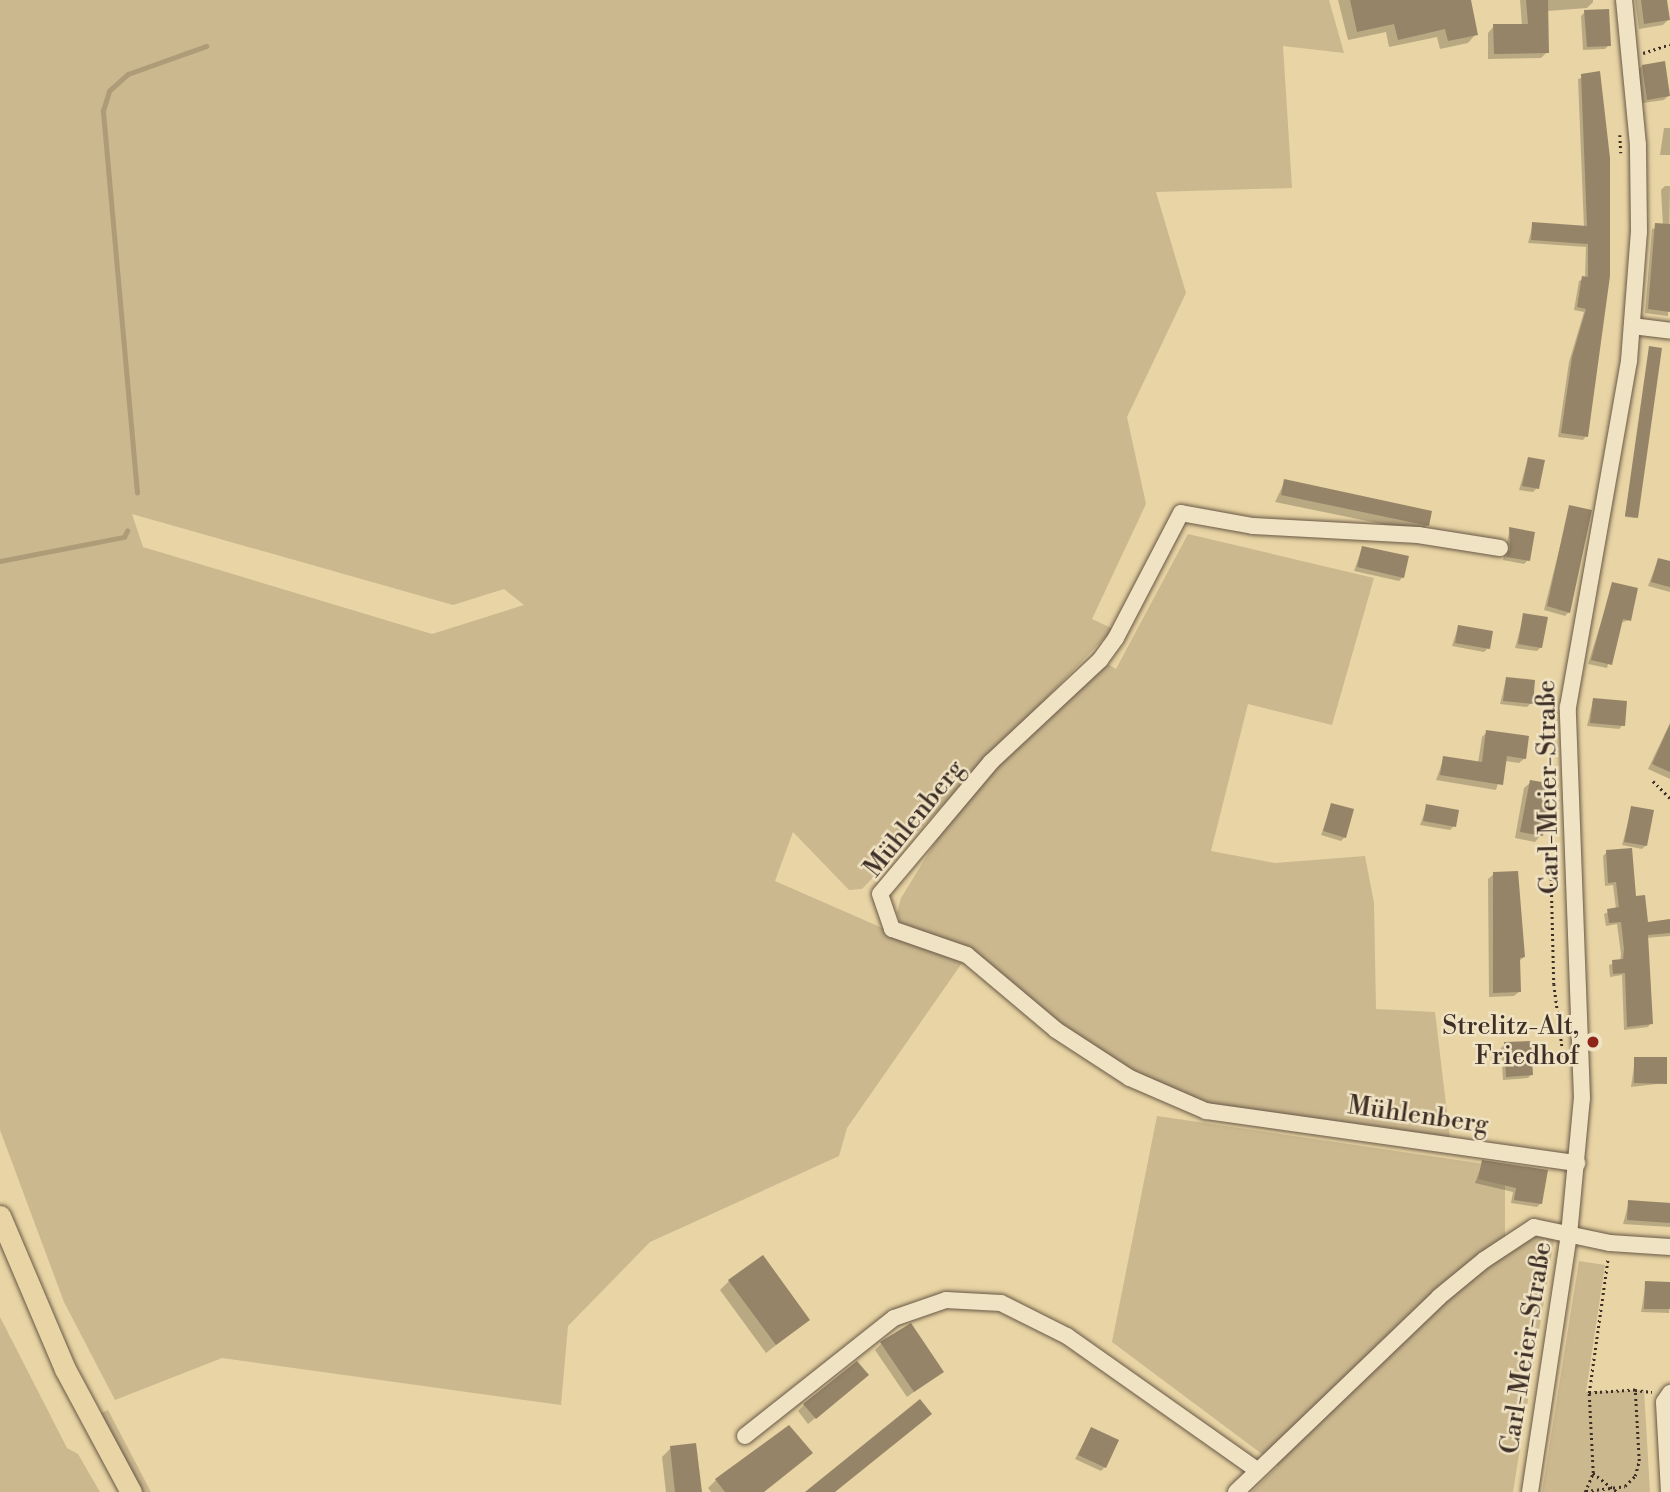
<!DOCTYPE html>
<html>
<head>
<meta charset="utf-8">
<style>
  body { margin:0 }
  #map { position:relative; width:1670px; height:1492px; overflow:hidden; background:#e8d4a4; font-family:"Libre Bodoni",serif }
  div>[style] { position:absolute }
  .green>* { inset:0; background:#cbb88f }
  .shadow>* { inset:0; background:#0003 }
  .stream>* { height:4.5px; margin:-2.25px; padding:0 2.25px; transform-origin:2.25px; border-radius:2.25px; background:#ae9c79 }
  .building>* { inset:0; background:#968468 }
  .path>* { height:2.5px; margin-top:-1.25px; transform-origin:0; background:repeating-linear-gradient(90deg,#3d2e26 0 2px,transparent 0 5.5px) }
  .roads { filter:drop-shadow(0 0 2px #685846) drop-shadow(0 0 2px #685846) }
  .minor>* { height:16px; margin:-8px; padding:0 8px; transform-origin:8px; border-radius:8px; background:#f0e3c4 }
  .major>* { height:21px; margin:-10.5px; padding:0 10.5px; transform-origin:10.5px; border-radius:10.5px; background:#e8d4a4 }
  .dots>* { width:19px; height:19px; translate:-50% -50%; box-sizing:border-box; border:4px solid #f0e3c4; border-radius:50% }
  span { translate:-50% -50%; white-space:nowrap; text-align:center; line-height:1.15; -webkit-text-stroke:5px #f0e3c4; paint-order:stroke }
  .street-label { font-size:26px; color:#3d2e26 }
  .poi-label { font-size:26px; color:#3d2e26 }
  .right { translate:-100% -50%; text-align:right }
</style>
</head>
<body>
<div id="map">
  <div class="green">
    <i style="clip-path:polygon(evenodd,0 0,1329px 0,1344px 53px,1283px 46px,1292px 188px,1156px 192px,1186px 293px,1127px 417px,1146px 504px,1092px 619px,1113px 629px,862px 889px,849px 890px,793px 832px,775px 881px,962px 963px,847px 1128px,839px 1156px,650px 1242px,568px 1326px,561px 1405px,222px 1358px,115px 1400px,64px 1302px,0 1130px,0 0,132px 514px,453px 605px,504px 589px,524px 605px,432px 634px,143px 547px,132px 514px)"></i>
    <i style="clip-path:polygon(1188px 534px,1374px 578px,1332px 725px,1248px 704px,1211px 851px,1275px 863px,1365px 856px,1374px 903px,1376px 1009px,1435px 1012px,1450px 1138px,1207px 1106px,1150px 1082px,1074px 1036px,968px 950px,901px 923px,897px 913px,901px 898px,952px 815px,999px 763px,1106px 663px,1116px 669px)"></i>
    <i style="clip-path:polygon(1157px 1116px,1505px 1167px,1505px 1236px,1555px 1233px,1513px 1492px,1252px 1492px,1278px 1466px,1112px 1342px)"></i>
    <i style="clip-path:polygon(1579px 1261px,1605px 1265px,1586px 1392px,1644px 1390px,1650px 1492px,1542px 1492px)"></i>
    <i style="clip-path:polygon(0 1317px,67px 1448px,78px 1454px,100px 1492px,0 1492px)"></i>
    <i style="clip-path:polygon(108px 1410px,151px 1492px,140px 1492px,99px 1414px)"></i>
  </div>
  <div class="shadow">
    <i style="clip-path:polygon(1338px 0,1469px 0,1476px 34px,1468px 43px,1440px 49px,1437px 37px,1389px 47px,1386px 32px,1348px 40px)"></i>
    <i style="clip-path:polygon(1520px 0,1593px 0,1593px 2px,1587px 8px,1547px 11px,1547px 52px,1541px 58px,1488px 59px,1488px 33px,1494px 26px,1522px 26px)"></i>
    <i style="clip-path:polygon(1635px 0,1666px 0,1669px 19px,1663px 25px,1639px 29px)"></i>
    <i style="clip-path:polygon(1585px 12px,1609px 45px,1605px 49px,1583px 50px,1581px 16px)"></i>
    <i style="clip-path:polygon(1642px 66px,1668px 96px,1664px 100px,1643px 103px,1638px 70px)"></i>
    <i style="clip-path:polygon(1599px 73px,1586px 436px,1583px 440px,1558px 437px,1569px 362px,1584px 312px,1574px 310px,1579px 281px,1585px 278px,1586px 247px,1528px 243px,1533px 224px,1584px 228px,1578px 79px)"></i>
    <i style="clip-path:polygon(1664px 128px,1670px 128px,1670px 155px,1660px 155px)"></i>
    <i style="clip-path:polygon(1665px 186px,1670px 186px,1668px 316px,1645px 313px,1652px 229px,1663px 226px,1661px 190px)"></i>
    <i style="clip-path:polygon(1650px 348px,1637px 517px,1635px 518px,1625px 517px)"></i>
    <i style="clip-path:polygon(1528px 459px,1537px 488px,1533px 492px,1519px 490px)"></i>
    <i style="clip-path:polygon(1285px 481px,1427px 525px,1421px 532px,1275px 502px)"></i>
    <i style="clip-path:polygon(1570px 507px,1569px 612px,1565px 616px,1544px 610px)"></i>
    <i style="clip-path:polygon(1510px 529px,1528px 560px,1524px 564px,1503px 560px)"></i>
    <i style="clip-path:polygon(1362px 548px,1403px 577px,1399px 581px,1354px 571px)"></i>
    <i style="clip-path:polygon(1658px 560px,1670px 563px,1670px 592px,1648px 586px)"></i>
    <i style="clip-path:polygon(1613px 584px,1629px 620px,1620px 623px,1607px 668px,1588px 664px)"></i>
    <i style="clip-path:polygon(1524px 615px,1541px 647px,1537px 651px,1515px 648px)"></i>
    <i style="clip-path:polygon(1458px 627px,1488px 648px,1484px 652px,1452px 646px)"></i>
    <i style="clip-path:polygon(1506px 679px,1531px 703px,1527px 707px,1500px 704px)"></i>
    <i style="clip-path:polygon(1593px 700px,1623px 725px,1619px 729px,1587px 726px)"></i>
    <i style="clip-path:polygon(1670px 723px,1670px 779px,1648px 769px)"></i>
    <i style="clip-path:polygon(1487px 732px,1525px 758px,1519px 763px,1505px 761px,1496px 790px,1436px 780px,1444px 758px,1478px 763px,1482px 737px)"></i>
    <i style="clip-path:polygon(1531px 782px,1541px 835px,1535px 842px,1515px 838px,1524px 788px)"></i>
    <i style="clip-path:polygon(1332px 805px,1345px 837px,1341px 841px,1321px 835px)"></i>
    <i style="clip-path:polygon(1427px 806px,1454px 826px,1450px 830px,1420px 825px)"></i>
    <i style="clip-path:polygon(1632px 808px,1646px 845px,1642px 849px,1622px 845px)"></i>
    <i style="clip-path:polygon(1607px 852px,1646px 923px,1670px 921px,1670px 936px,1646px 938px,1651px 1023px,1648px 1027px,1624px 1030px,1622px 975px,1610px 977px,1609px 965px,1620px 961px,1621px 954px,1617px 924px,1606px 926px,1604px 914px,1616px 909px,1613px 885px,1605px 886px,1603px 856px)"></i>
    <i style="clip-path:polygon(1494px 874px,1524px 957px,1518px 962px,1520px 991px,1514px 996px,1489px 997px,1488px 879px)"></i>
    <i style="clip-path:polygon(1505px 1044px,1532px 1074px,1528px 1078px,1503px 1080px,1501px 1048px)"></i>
    <i style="clip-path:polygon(1635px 1059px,1665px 1083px,1631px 1087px)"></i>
    <i style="clip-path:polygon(1483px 1162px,1541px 1203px,1537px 1207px,1511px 1203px,1513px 1192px,1475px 1183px)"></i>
    <i style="clip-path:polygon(1629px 1202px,1670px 1203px,1670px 1227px,1623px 1224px)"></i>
    <i style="clip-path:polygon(729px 1281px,808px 1320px,766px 1353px,720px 1290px)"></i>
    <i style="clip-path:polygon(1646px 1283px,1670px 1284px,1669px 1313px,1641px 1312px)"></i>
    <i style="clip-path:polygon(881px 1344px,942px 1371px,907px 1397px,875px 1350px)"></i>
    <i style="clip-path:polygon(860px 1382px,808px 1424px,798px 1411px,804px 1405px)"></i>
    <i style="clip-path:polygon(1091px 1429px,1105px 1467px,1101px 1471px,1075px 1459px)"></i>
    <i style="clip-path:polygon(671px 1448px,700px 1492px,666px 1492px,662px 1457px)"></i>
    <i style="clip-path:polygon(716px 1480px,763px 1492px,711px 1492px,708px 1488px)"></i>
  </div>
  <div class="stream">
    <i style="left:137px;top:493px;width:384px;rotate:-95.1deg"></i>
    <i style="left:103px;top:111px;width:21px;rotate:-73deg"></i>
    <i style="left:109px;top:91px;width:25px;rotate:-42deg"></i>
    <i style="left:128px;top:74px;width:83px;rotate:-19.7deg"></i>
    <i style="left:0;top:561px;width:126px;rotate:-11deg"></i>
    <i style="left:124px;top:537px;width:7px;rotate:-63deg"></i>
  </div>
  <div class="building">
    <i style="clip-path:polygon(1350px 0,1471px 0,1478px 35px,1448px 41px,1445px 29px,1398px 40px,1394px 24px,1357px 32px)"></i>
    <i style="clip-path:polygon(1526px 0,1548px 0,1549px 53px,1494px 54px,1493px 24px,1528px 24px)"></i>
    <i style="clip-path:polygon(1641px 0,1667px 0,1670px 20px,1644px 24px)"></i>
    <i style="clip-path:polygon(1609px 9px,1611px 46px,1587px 47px,1584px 10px)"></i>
    <i style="clip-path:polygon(1665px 61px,1670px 96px,1647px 100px,1642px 65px)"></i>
    <i style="clip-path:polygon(1600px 71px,1610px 158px,1610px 276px,1588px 437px,1561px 433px,1572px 357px,1586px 309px,1577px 307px,1582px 276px,1588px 277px,1588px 244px,1531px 240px,1532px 222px,1587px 226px,1581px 74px)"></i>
    <i style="clip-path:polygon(1655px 223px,1670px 224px,1670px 312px,1648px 309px)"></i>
    <i style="clip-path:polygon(1649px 346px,1662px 348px,1638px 518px,1625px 516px)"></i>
    <i style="clip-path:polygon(1528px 457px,1545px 460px,1539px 489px,1522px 486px)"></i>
    <i style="clip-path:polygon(1284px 479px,1432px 511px,1429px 526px,1281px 495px)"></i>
    <i style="clip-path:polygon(1569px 505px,1592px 510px,1570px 613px,1547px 606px)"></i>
    <i style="clip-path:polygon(1509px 527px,1535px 532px,1530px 561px,1506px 557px,1510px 549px)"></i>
    <i style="clip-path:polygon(1362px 546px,1409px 556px,1404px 578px,1357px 567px)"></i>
    <i style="clip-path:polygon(1658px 558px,1670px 561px,1670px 587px,1651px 582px)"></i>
    <i style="clip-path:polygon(1612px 582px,1638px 588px,1631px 621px,1623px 619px,1612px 665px,1591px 660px)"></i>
    <i style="clip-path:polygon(1523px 613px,1548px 617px,1542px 648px,1518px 644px)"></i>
    <i style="clip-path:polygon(1458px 625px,1493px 631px,1490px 649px,1455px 643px)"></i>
    <i style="clip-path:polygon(1506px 677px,1535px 680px,1533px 704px,1503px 701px)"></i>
    <i style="clip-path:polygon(1593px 698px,1627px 701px,1625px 726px,1590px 723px)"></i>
    <i style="clip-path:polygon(1670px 724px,1670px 772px,1652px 764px)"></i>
    <i style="clip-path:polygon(1486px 730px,1529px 736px,1526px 759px,1507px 756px,1503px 785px,1440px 775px,1443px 756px,1482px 762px)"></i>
    <i style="clip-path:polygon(1530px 780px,1553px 784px,1543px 836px,1520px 832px)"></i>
    <i style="clip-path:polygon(1331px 803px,1354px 809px,1346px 838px,1323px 831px)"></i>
    <i style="clip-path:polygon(1426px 804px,1459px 810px,1456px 827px,1423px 821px)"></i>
    <i style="clip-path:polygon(1631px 806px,1654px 810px,1647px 846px,1624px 842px)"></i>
    <i style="clip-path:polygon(1632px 848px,1636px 896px,1645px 895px,1648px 922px,1670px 919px,1670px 933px,1648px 935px,1653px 1024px,1627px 1027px,1625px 973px,1613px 974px,1612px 960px,1623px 959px,1624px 949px,1621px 922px,1609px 923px,1607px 909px,1619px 907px,1616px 882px,1608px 883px,1606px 850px)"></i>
    <i style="clip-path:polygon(1518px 871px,1525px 957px,1520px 958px,1521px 992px,1493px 993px,1493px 872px)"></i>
    <i style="clip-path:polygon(1531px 1041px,1533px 1075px,1506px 1077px,1504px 1042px)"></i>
    <i style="clip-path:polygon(1634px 1057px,1667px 1057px,1667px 1084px,1634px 1083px)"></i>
    <i style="clip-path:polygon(1482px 1160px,1548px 1170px,1542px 1204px,1514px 1200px,1516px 1188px,1478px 1179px)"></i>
    <i style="clip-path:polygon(1628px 1200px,1670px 1203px,1670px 1223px,1627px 1220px)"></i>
    <i style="clip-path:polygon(763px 1255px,810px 1320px,776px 1345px,728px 1280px)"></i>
    <i style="clip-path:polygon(1645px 1281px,1670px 1282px,1670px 1309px,1644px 1309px)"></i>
    <i style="clip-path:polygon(911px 1323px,944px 1372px,914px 1392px,880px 1342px)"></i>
    <i style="clip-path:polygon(857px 1361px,869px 1375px,816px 1419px,803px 1404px)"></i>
    <i style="clip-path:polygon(920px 1399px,932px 1414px,835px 1492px,805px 1492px)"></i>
    <i style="clip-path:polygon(789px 1425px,813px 1453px,764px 1492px,725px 1492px,715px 1479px)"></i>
    <i style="clip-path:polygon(1091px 1427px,1119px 1440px,1106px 1468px,1078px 1455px)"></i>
    <i style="clip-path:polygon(696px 1443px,702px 1492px,675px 1492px,670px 1446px)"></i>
  </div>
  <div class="path">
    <i style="left:1643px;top:53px;width:28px;rotate:-18deg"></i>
    <i style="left:1620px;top:135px;width:18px;rotate:87deg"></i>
    <i style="left:1653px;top:781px;width:24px;rotate:45deg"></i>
    <i style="left:1559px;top:860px;width:8px;rotate:166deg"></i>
    <i style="left:1551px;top:862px;width:122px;rotate:88.6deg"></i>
    <i style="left:1554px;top:984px;width:78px;rotate:82.6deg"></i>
    <i style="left:1635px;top:1390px;width:17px;rotate:7deg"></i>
    <i style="left:1593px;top:1473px;width:31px;rotate:38deg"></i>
    <i style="left:1586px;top:1491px;width:39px;rotate:-7deg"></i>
    <i style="left:1625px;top:1486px;width:14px;rotate:-45deg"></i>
    <i style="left:1635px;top:1476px;width:16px;rotate:-75deg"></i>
    <i style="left:1639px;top:1461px;width:71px;rotate:-93.2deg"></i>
    <i style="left:1635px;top:1390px;width:46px;rotate:176.3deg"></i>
    <i style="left:1585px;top:1492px;width:21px;rotate:-67deg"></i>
    <i style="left:1593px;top:1473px;width:80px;rotate:-92.9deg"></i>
    <i style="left:1589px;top:1393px;width:137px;rotate:-82deg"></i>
  </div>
  <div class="roads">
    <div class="minor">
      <i style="left:1632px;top:326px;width:38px;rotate:7deg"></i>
      <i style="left:1500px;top:548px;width:83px;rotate:-171deg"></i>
      <i style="left:1418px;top:535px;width:165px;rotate:-176.9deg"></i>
      <i style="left:1253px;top:526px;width:73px;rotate:-169.8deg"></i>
      <i style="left:1181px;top:513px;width:141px;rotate:117.5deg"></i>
      <i style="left:1116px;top:638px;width:27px;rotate:126deg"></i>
      <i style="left:1100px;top:660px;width:149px;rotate:136.9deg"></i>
      <i style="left:991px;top:762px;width:172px;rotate:130.1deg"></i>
      <i style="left:880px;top:894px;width:37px;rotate:71deg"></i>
      <i style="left:892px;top:929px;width:79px;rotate:19.1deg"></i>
      <i style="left:967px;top:955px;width:116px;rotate:40.1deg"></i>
      <i style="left:1056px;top:1030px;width:88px;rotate:33deg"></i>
      <i style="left:1130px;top:1078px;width:83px;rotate:23.5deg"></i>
      <i style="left:1206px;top:1111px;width:375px;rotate:8deg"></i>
      <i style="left:745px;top:1436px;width:190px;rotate:-38.4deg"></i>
      <i style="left:894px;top:1318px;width:55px;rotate:-19.1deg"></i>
      <i style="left:946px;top:1300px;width:55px;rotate:3.1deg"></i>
      <i style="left:1001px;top:1303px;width:74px;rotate:26.6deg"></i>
      <i style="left:1067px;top:1336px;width:232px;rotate:35.2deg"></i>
      <i style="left:1236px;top:1492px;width:281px;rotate:-43.8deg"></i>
      <i style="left:1439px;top:1297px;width:58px;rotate:-39.4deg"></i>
      <i style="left:1484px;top:1260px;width:60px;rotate:-33.4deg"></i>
      <i style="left:1534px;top:1227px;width:78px;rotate:11.9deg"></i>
      <i style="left:1610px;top:1243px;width:60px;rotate:3.8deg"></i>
      <i style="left:1530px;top:1492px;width:260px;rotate:-81.4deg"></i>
      <i style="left:1569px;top:1235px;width:138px;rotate:-84.6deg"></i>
      <i style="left:1582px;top:1098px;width:391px;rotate:-92.1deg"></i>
      <i style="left:1568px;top:707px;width:351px;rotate:-80deg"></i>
      <i style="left:1629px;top:361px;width:129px;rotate:-85.6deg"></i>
      <i style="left:1639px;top:232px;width:87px;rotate:-90.7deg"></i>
      <i style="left:1638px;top:145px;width:146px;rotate:-95.5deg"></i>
      <i style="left:1669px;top:1492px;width:90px;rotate:-93.2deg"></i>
      <i style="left:1664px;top:1402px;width:11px;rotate:-56deg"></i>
    </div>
    <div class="major">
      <i style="left:0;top:1216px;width:166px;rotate:67deg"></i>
      <i style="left:65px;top:1369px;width:140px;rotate:61.8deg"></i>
    </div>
  </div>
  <div class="dots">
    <i style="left:1593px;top:1042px;background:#8f2418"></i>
  </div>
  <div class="street-label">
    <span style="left:1549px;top:787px;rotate:-91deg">Carl-Meier-Straße</span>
    <span style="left:915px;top:819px;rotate:-51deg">Mühlenberg</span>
    <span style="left:1418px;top:1116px;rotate:8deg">Mühlenberg</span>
    <span style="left:1527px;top:1348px;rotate:-81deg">Carl-Meier-Straße</span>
  </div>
  <div class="poi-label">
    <span class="right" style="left:1579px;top:1042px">Strelitz-Alt,<br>Friedhof</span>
  </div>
</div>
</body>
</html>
